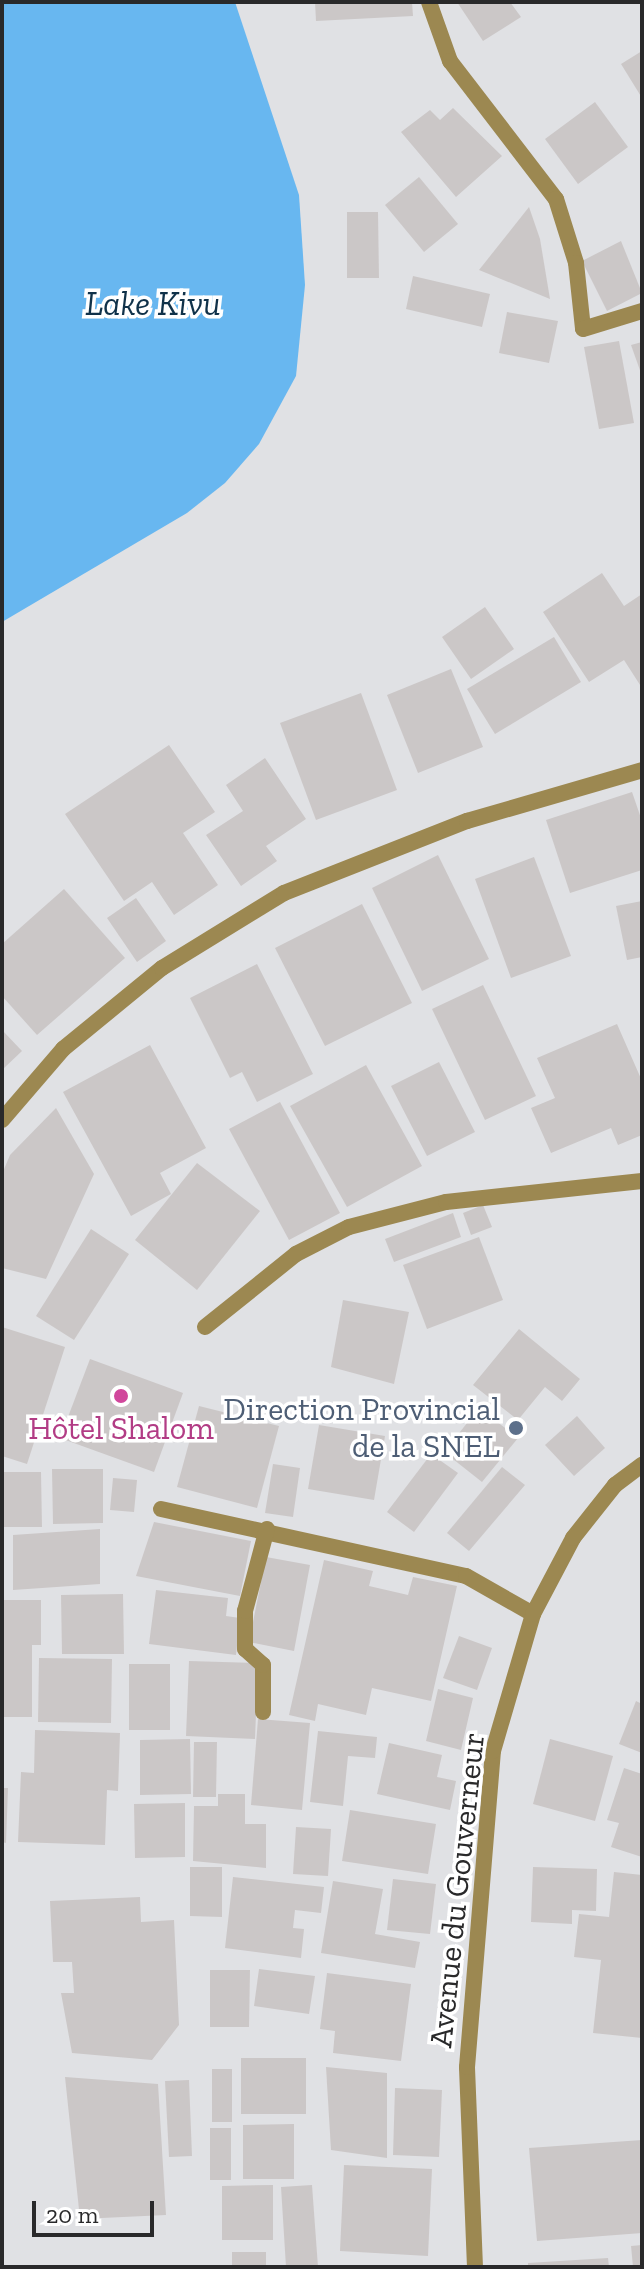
<!DOCTYPE html>
<html>
<head>
<meta charset="utf-8">
<style>
  body { margin:0 }
  #map { position:relative; width:644px; height:2269px; overflow:hidden; background:#e0e1e4; font-family:"Zilla Slab",serif }
  div>[style] { position:absolute }
  .water>* { inset:0; background:#68b7f0 }
  .building>* { inset:0; background:#cbc7c7 }
  .minor>* { height:16px; margin:-8px; padding:0 8px; transform-origin:8px; border-radius:8px; background:#9c8851 }
  .dots>* { width:22px; height:22px; translate:-50% -50%; box-sizing:border-box; border:4px solid #fff; border-radius:50% }
  span { translate:-50% -50%; white-space:nowrap; text-align:center; line-height:1.15; -webkit-text-stroke:7px #fff; paint-order:stroke }
  .service-label { font-size:32px; color:#4e5e75 }
  .right { translate:-100% -50%; text-align:right }
  .hotel-label { font-size:32px; color:#b23c85 }
  .street-label { font-size:32px; color:#29292a }
  .water-label { font-size:34px; color:#10324a; font-style:italic }
  .frame { position:absolute; inset:0; border:4px solid #29292a; pointer-events:none }
  .scale { position:absolute; left:32px; top:2201px; width:122px; height:36px; box-sizing:border-box; border:4px solid #29292a; border-top:0; padding-left:10px; font-size:24px; line-height:28px; white-space:nowrap; color:#29292a; -webkit-text-stroke:6px #fff; paint-order:stroke }
</style>
</head>
<body>
<div id="map">
  <div class="water">
    <i style="clip-path:polygon(2px 2px,235px 2px,299px 195px,305px 285px,296px 376px,259px 444px,225px 483px,187px 513px,2px 622px)"></i>
  </div>
  <div class="building">
    <i style="clip-path:polygon(315px 2px,412px 2px,413px 16px,316px 21px)"></i>
    <i style="clip-path:polygon(457px 2px,510px 2px,521px 17px,483px 41px)"></i>
    <i style="clip-path:polygon(642px 51px,642px 98px,621px 64px)"></i>
    <i style="clip-path:polygon(595px 102px,628px 147px,578px 184px,545px 139px)"></i>
    <i style="clip-path:polygon(453px 108px,502px 156px,456px 197px,401px 132px,430px 110px,440px 120px)"></i>
    <i style="clip-path:polygon(419px 177px,458px 224px,424px 252px,385px 205px)"></i>
    <i style="clip-path:polygon(529px 207px,540px 239px,550px 299px,479px 270px)"></i>
    <i style="clip-path:polygon(347px 212px,378px 212px,379px 278px,347px 278px)"></i>
    <i style="clip-path:polygon(621px 241px,642px 293px,607px 311px,582px 261px)"></i>
    <i style="clip-path:polygon(413px 276px,490px 294px,482px 327px,406px 309px)"></i>
    <i style="clip-path:polygon(507px 312px,558px 321px,549px 363px,499px 353px)"></i>
    <i style="clip-path:polygon(619px 341px,634px 423px,599px 429px,584px 347px)"></i>
    <i style="clip-path:polygon(642px 342px,642px 376px,631px 345px)"></i>
    <i style="clip-path:polygon(602px 573px,624px 606px,642px 594px,642px 688px,624px 660px,589px 682px,543px 612px)"></i>
    <i style="clip-path:polygon(485px 607px,514px 649px,471px 679px,442px 637px)"></i>
    <i style="clip-path:polygon(554px 637px,581px 682px,495px 734px,467px 689px)"></i>
    <i style="clip-path:polygon(451px 669px,483px 747px,418px 773px,387px 695px)"></i>
    <i style="clip-path:polygon(361px 693px,397px 790px,316px 820px,280px 723px)"></i>
    <i style="clip-path:polygon(169px 745px,215px 812px,183px 833px,218px 885px,174px 915px,152px 882px,124px 901px,65px 814px)"></i>
    <i style="clip-path:polygon(265px 758px,306px 819px,266px 846px,277px 861px,241px 886px,206px 835px,243px 811px,226px 785px)"></i>
    <i style="clip-path:polygon(632px 792px,642px 821px,642px 870px,570px 893px,546px 820px)"></i>
    <i style="clip-path:polygon(438px 855px,489px 959px,422px 991px,372px 888px)"></i>
    <i style="clip-path:polygon(534px 857px,571px 956px,511px 978px,475px 879px)"></i>
    <i style="clip-path:polygon(64px 889px,125px 958px,37px 1035px,2px 996px,2px 944px)"></i>
    <i style="clip-path:polygon(136px 898px,166px 941px,137px 962px,107px 918px)"></i>
    <i style="clip-path:polygon(642px 901px,642px 957px,627px 960px,616px 906px)"></i>
    <i style="clip-path:polygon(362px 904px,412px 1003px,325px 1046px,275px 948px)"></i>
    <i style="clip-path:polygon(257px 964px,313px 1074px,257px 1102px,242px 1072px,230px 1078px,190px 998px)"></i>
    <i style="clip-path:polygon(483px 985px,536px 1096px,485px 1120px,432px 1009px)"></i>
    <i style="clip-path:polygon(617px 1024px,642px 1081px,642px 1135px,618px 1145px,611px 1128px,551px 1153px,531px 1108px,555px 1098px,537px 1058px)"></i>
    <i style="clip-path:polygon(2px 1030px,22px 1051px,2px 1070px)"></i>
    <i style="clip-path:polygon(150px 1045px,206px 1148px,160px 1173px,171px 1194px,131px 1216px,63px 1092px)"></i>
    <i style="clip-path:polygon(439px 1062px,475px 1132px,427px 1156px,391px 1086px)"></i>
    <i style="clip-path:polygon(366px 1065px,422px 1166px,347px 1207px,290px 1106px)"></i>
    <i style="clip-path:polygon(280px 1102px,340px 1213px,289px 1240px,229px 1129px)"></i>
    <i style="clip-path:polygon(56px 1108px,94px 1174px,46px 1279px,2px 1268px,2px 1174px,10px 1155px)"></i>
    <i style="clip-path:polygon(197px 1163px,260px 1211px,197px 1290px,135px 1240px)"></i>
    <i style="clip-path:polygon(483px 1205px,492px 1227px,471px 1235px,463px 1213px)"></i>
    <i style="clip-path:polygon(453px 1213px,461px 1237px,394px 1262px,385px 1239px)"></i>
    <i style="clip-path:polygon(91px 1229px,129px 1254px,74px 1340px,36px 1316px)"></i>
    <i style="clip-path:polygon(479px 1237px,503px 1300px,427px 1329px,403px 1265px)"></i>
    <i style="clip-path:polygon(343px 1300px,409px 1312px,394px 1384px,331px 1367px)"></i>
    <i style="clip-path:polygon(2px 1327px,65px 1347px,27px 1464px,2px 1456px)"></i>
    <i style="clip-path:polygon(519px 1329px,580px 1379px,562px 1401px,545px 1387px,518px 1420px,473px 1385px)"></i>
    <i style="clip-path:polygon(90px 1359px,183px 1393px,154px 1472px,60px 1438px)"></i>
    <i style="clip-path:polygon(199px 1406px,279px 1426px,257px 1508px,177px 1487px)"></i>
    <i style="clip-path:polygon(479px 1408px,518px 1438px,482px 1482px,444px 1452px)"></i>
    <i style="clip-path:polygon(577px 1416px,605px 1448px,574px 1476px,545px 1445px)"></i>
    <i style="clip-path:polygon(319px 1425px,385px 1436px,374px 1500px,308px 1489px)"></i>
    <i style="clip-path:polygon(431px 1454px,458px 1473px,414px 1532px,387px 1512px)"></i>
    <i style="clip-path:polygon(273px 1464px,300px 1468px,293px 1517px,265px 1513px)"></i>
    <i style="clip-path:polygon(502px 1467px,525px 1485px,469px 1551px,447px 1533px)"></i>
    <i style="clip-path:polygon(52px 1469px,103px 1469px,103px 1523px,53px 1524px)"></i>
    <i style="clip-path:polygon(2px 1472px,41px 1472px,42px 1527px,2px 1527px)"></i>
    <i style="clip-path:polygon(113px 1478px,137px 1480px,134px 1512px,110px 1510px)"></i>
    <i style="clip-path:polygon(154px 1522px,251px 1541px,240px 1596px,136px 1576px)"></i>
    <i style="clip-path:polygon(100px 1529px,100px 1584px,13px 1590px,13px 1535px)"></i>
    <i style="clip-path:polygon(266px 1557px,310px 1565px,294px 1651px,249px 1642px)"></i>
    <i style="clip-path:polygon(324px 1560px,373px 1571px,369px 1586px,408px 1595px,413px 1577px,457px 1586px,431px 1701px,372px 1688px,366px 1715px,318px 1704px,315px 1721px,289px 1715px)"></i>
    <i style="clip-path:polygon(156px 1590px,228px 1598px,226px 1616px,240px 1618px,236px 1655px,149px 1644px)"></i>
    <i style="clip-path:polygon(123px 1594px,124px 1654px,62px 1654px,61px 1595px)"></i>
    <i style="clip-path:polygon(2px 1600px,41px 1600px,41px 1645px,32px 1645px,32px 1717px,2px 1717px)"></i>
    <i style="clip-path:polygon(459px 1636px,492px 1648px,477px 1690px,443px 1678px)"></i>
    <i style="clip-path:polygon(39px 1658px,112px 1659px,111px 1723px,38px 1722px)"></i>
    <i style="clip-path:polygon(189px 1661px,258px 1663px,255px 1739px,186px 1736px)"></i>
    <i style="clip-path:polygon(129px 1664px,170px 1664px,170px 1730px,129px 1730px)"></i>
    <i style="clip-path:polygon(438px 1689px,473px 1698px,461px 1750px,426px 1741px)"></i>
    <i style="clip-path:polygon(636px 1701px,642px 1704px,642px 1753px,619px 1744px)"></i>
    <i style="clip-path:polygon(258px 1719px,310px 1723px,302px 1810px,251px 1805px)"></i>
    <i style="clip-path:polygon(35px 1730px,120px 1733px,118px 1791px,107px 1790px,105px 1845px,18px 1842px,21px 1772px,34px 1773px)"></i>
    <i style="clip-path:polygon(318px 1731px,377px 1737px,375px 1758px,348px 1756px,343px 1806px,310px 1802px)"></i>
    <i style="clip-path:polygon(190px 1739px,191px 1794px,140px 1795px,140px 1740px)"></i>
    <i style="clip-path:polygon(550px 1739px,613px 1756px,595px 1821px,533px 1804px)"></i>
    <i style="clip-path:polygon(194px 1742px,217px 1742px,216px 1797px,193px 1797px)"></i>
    <i style="clip-path:polygon(389px 1743px,442px 1755px,437px 1777px,456px 1781px,450px 1810px,377px 1794px)"></i>
    <i style="clip-path:polygon(624px 1768px,642px 1774px,642px 1857px,611px 1847px,619px 1823px,607px 1820px)"></i>
    <i style="clip-path:polygon(2px 1788px,8px 1788px,6px 1843px,2px 1842px)"></i>
    <i style="clip-path:polygon(218px 1794px,245px 1794px,245px 1824px,266px 1824px,266px 1868px,193px 1861px,194px 1806px,218px 1806px)"></i>
    <i style="clip-path:polygon(185px 1803px,185px 1857px,135px 1858px,134px 1804px)"></i>
    <i style="clip-path:polygon(350px 1810px,436px 1824px,428px 1874px,342px 1861px)"></i>
    <i style="clip-path:polygon(296px 1827px,331px 1829px,328px 1876px,293px 1874px)"></i>
    <i style="clip-path:polygon(190px 1867px,222px 1867px,222px 1917px,190px 1916px)"></i>
    <i style="clip-path:polygon(533px 1867px,597px 1869px,596px 1911px,572px 1910px,572px 1924px,531px 1922px)"></i>
    <i style="clip-path:polygon(614px 1872px,642px 1875px,642px 2038px,593px 2033px,601px 1960px,574px 1957px,579px 1914px,609px 1917px)"></i>
    <i style="clip-path:polygon(233px 1877px,324px 1887px,321px 1913px,295px 1910px,293px 1928px,304px 1929px,301px 1958px,225px 1948px)"></i>
    <i style="clip-path:polygon(393px 1879px,436px 1884px,430px 1934px,387px 1930px)"></i>
    <i style="clip-path:polygon(333px 1881px,383px 1889px,375px 1934px,420px 1942px,415px 1968px,321px 1953px)"></i>
    <i style="clip-path:polygon(140px 1897px,141px 1922px,174px 1920px,179px 2025px,152px 2060px,72px 2053px,61px 1993px,74px 1993px,72px 1962px,53px 1962px,50px 1901px)"></i>
    <i style="clip-path:polygon(259px 1969px,315px 1976px,309px 2014px,254px 2006px)"></i>
    <i style="clip-path:polygon(210px 1970px,250px 1970px,249px 2027px,210px 2027px)"></i>
    <i style="clip-path:polygon(327px 1973px,411px 1984px,401px 2061px,333px 2053px,335px 2031px,320px 2029px)"></i>
    <i style="clip-path:polygon(241px 2058px,306px 2058px,306px 2114px,241px 2114px)"></i>
    <i style="clip-path:polygon(326px 2067px,387px 2073px,387px 2158px,331px 2150px)"></i>
    <i style="clip-path:polygon(212px 2069px,232px 2069px,232px 2122px,212px 2122px)"></i>
    <i style="clip-path:polygon(65px 2077px,158px 2084px,166px 2215px,80px 2219px)"></i>
    <i style="clip-path:polygon(189px 2080px,192px 2156px,169px 2157px,165px 2081px)"></i>
    <i style="clip-path:polygon(395px 2088px,442px 2090px,439px 2157px,393px 2155px)"></i>
    <i style="clip-path:polygon(294px 2124px,294px 2179px,243px 2179px,243px 2125px)"></i>
    <i style="clip-path:polygon(210px 2128px,231px 2128px,231px 2180px,210px 2180px)"></i>
    <i style="clip-path:polygon(642px 2140px,642px 2233px,537px 2241px,529px 2148px)"></i>
    <i style="clip-path:polygon(344px 2165px,432px 2169px,428px 2256px,340px 2251px)"></i>
    <i style="clip-path:polygon(273px 2185px,273px 2240px,222px 2240px,222px 2186px)"></i>
    <i style="clip-path:polygon(312px 2185px,318px 2267px,286px 2267px,281px 2187px)"></i>
    <i style="clip-path:polygon(642px 2245px,642px 2267px,633px 2267px,631px 2246px)"></i>
    <i style="clip-path:polygon(232px 2252px,266px 2252px,266px 2267px,232px 2267px)"></i>
    <i style="clip-path:polygon(608px 2258px,609px 2267px,528px 2267px,528px 2263px)"></i>
  </div>
  <div class="minor">
    <i style="left:429px;top:2px;width:63px;rotate:70.4deg"></i>
    <i style="left:450px;top:61px;width:174px;rotate:52.5deg"></i>
    <i style="left:556px;top:199px;width:67px;rotate:72.6deg"></i>
    <i style="left:576px;top:263px;width:66px;rotate:83.9deg"></i>
    <i style="left:583px;top:329px;width:62px;rotate:-17deg"></i>
    <i style="left:2px;top:1120px;width:94px;rotate:-49.3deg"></i>
    <i style="left:63px;top:1049px;width:128px;rotate:-39.3deg"></i>
    <i style="left:162px;top:968px;width:143px;rotate:-31.6deg"></i>
    <i style="left:284px;top:893px;width:197px;rotate:-21.5deg"></i>
    <i style="left:467px;top:821px;width:182px;rotate:-16.2deg"></i>
    <i style="left:205px;top:1327px;width:117px;rotate:-38.7deg"></i>
    <i style="left:296px;top:1254px;width:59px;rotate:-27deg"></i>
    <i style="left:349px;top:1227px;width:100px;rotate:-14.5deg"></i>
    <i style="left:446px;top:1202px;width:197px;rotate:-6.1deg"></i>
    <i style="left:161px;top:1509px;width:312px;rotate:12.4deg"></i>
    <i style="left:466px;top:1576px;width:77px;rotate:29.6deg"></i>
    <i style="left:263px;top:1712px;width:47px;rotate:-90deg"></i>
    <i style="left:263px;top:1665px;width:24px;rotate:-138deg"></i>
    <i style="left:245px;top:1649px;width:38px;rotate:-90deg"></i>
    <i style="left:245px;top:1611px;width:85px;rotate:-75deg"></i>
    <i style="left:475px;top:2267px;width:200px;rotate:-92.3deg"></i>
    <i style="left:467px;top:2067px;width:317px;rotate:-85.3deg"></i>
    <i style="left:493px;top:1751px;width:143px;rotate:-73.7deg"></i>
    <i style="left:533px;top:1614px;width:86px;rotate:-62.2deg"></i>
    <i style="left:573px;top:1538px;width:68px;rotate:-51.6deg"></i>
    <i style="left:615px;top:1485px;width:34px;rotate:-37deg"></i>
  </div>
  <div class="dots">
    <i style="left:121px;top:1396px;background:#d1479c"></i>
    <i style="left:516px;top:1428px;background:#5c6f8a"></i>
  </div>
  <div class="service-label">
    <span class="right" style="left:500px;top:1428px">Direction Provincial<br>de la SNEL</span>
  </div>
  <div class="hotel-label">
    <span style="left:121px;top:1428px">Hôtel Shalom</span>
  </div>
  <div class="street-label">
    <span style="left:457px;top:1890px;rotate:-84deg">Avenue du Gouverneur</span>
  </div>
  <div class="water-label">
    <span style="left:153px;top:304px">Lake Kivu</span>
  </div>
  <div class="frame"></div>
  <div class="scale">20 m</div>
</div>
</body>
</html>
